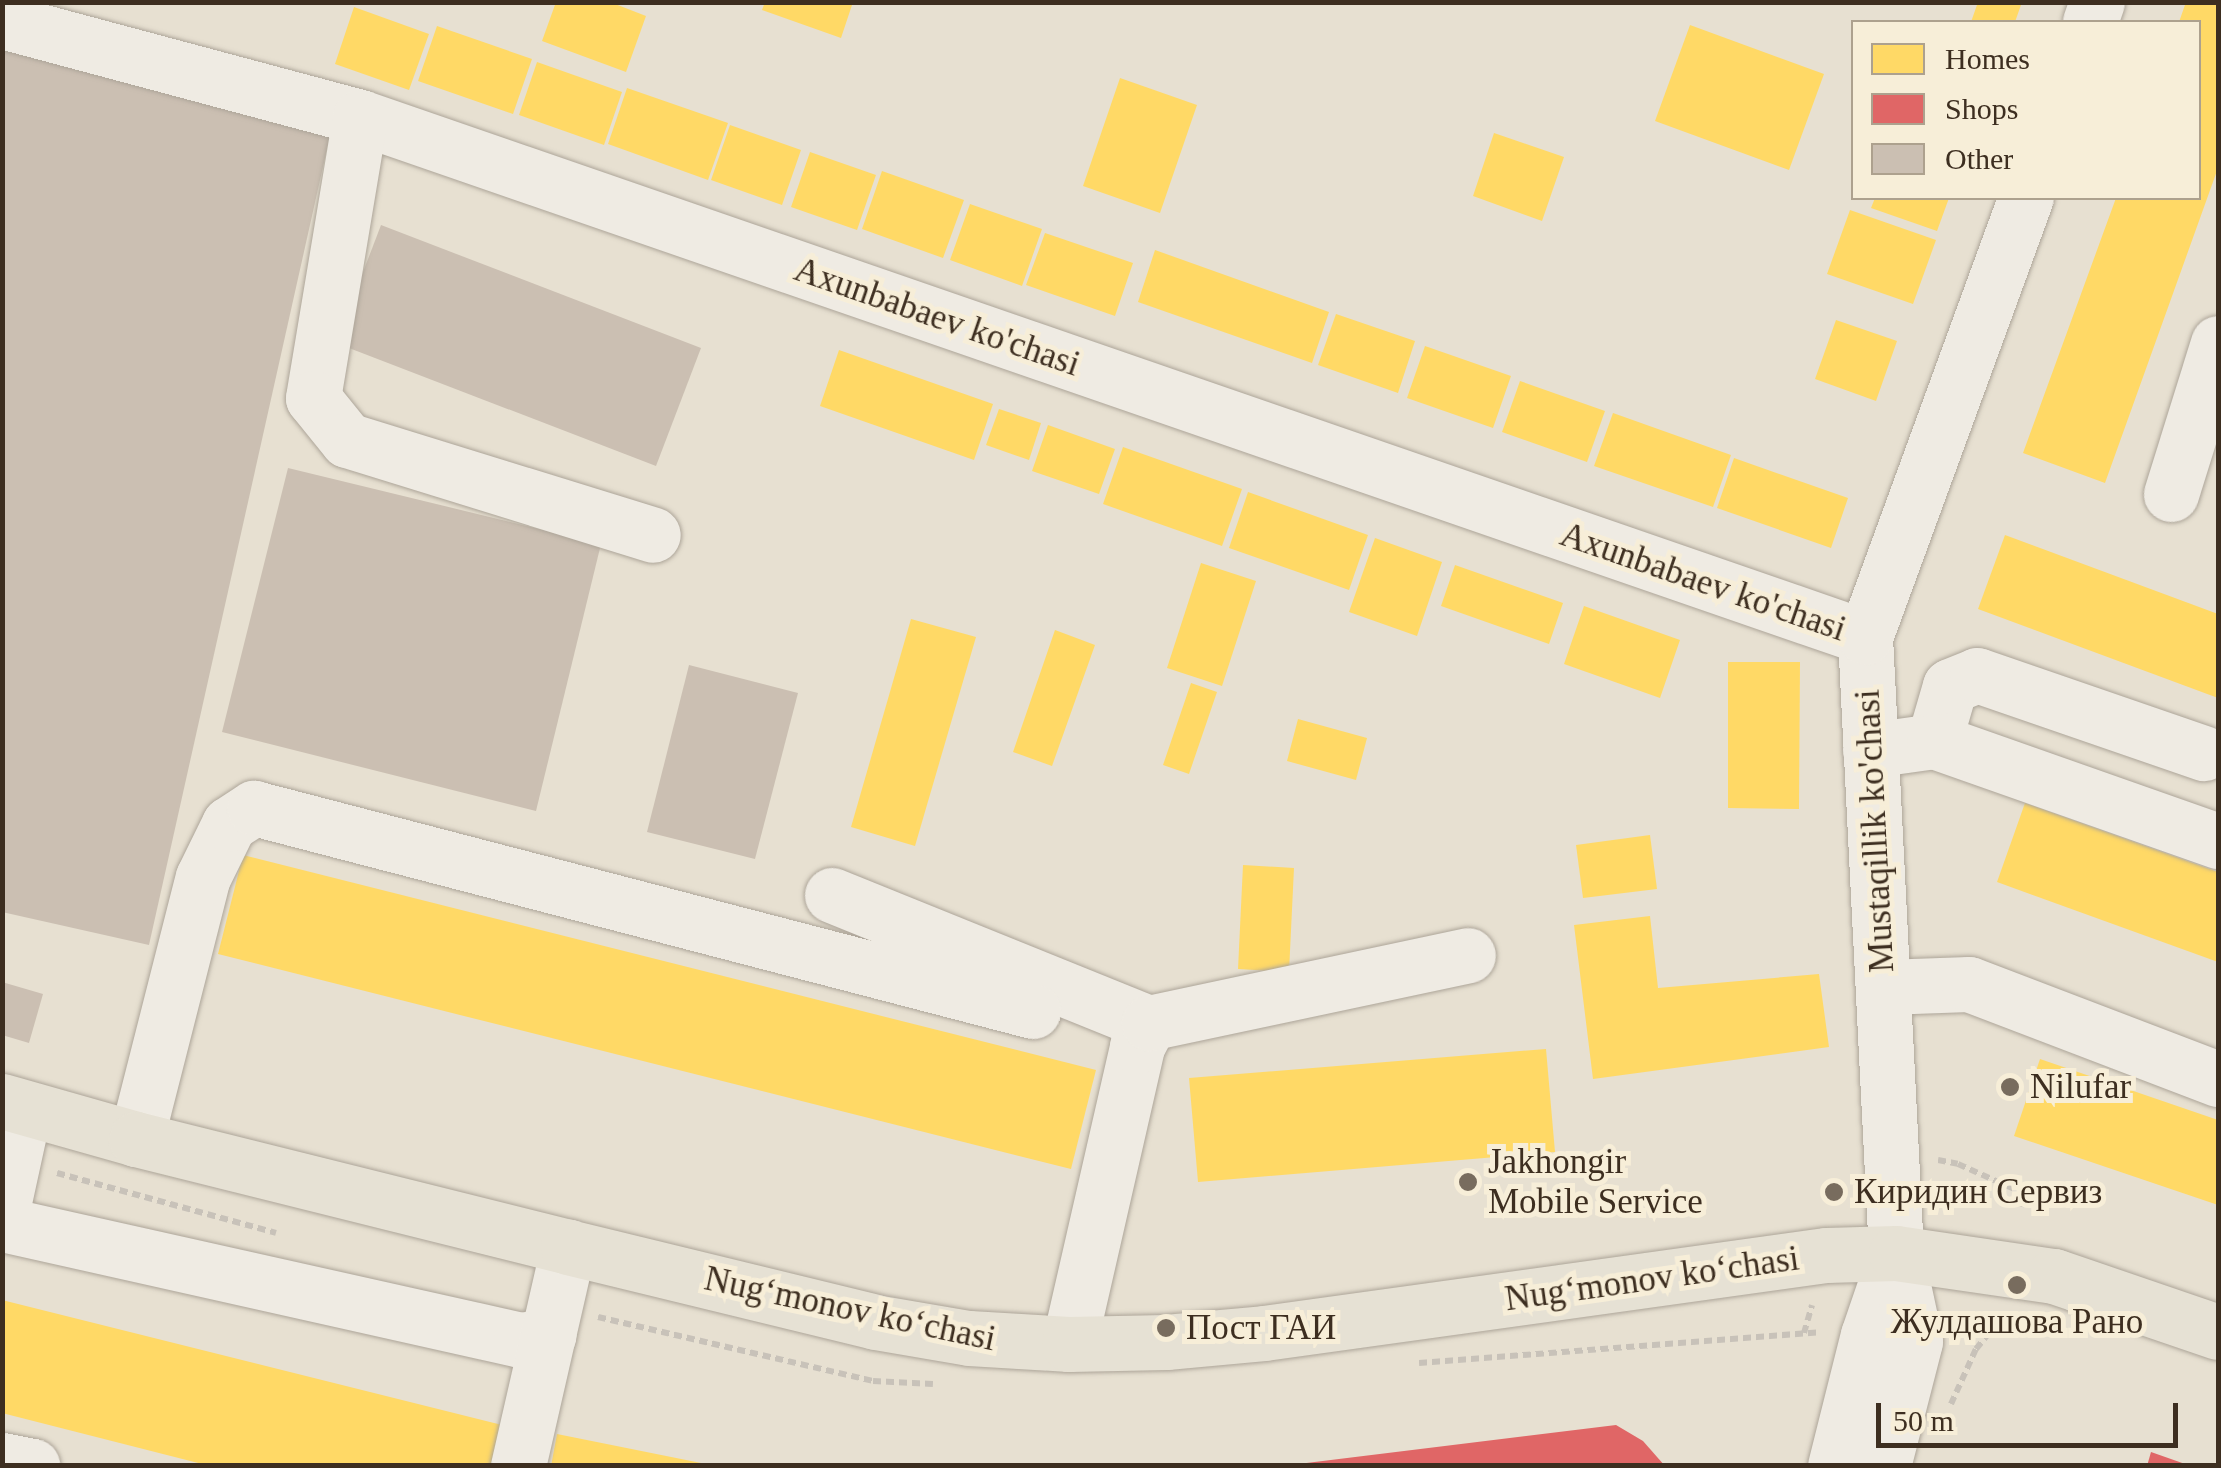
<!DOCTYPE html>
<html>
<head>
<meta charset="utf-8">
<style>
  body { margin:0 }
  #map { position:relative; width:2221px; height:1468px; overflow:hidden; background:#e7e0d1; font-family:"Times New Roman",serif }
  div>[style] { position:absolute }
  .homes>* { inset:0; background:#ffd966 }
  .shops>* { inset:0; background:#e06666 }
  .building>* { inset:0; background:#cbbfb2 }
  .path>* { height:6px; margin-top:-3px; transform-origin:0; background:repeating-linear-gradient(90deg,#c8c2b9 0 8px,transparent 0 13px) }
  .roads { filter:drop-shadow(0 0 2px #ada599) drop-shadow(0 0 2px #ada599) }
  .minor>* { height:55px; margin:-27.5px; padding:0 27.5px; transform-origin:27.5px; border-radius:27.5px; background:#efebe3 }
  .major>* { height:55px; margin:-27.5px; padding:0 27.5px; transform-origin:27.5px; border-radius:27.5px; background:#e6e1d4 }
  .dots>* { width:28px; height:28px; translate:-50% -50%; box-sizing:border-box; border:5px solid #f7eed8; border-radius:50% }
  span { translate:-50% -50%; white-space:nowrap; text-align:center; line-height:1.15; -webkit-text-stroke:10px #f7eed8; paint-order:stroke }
  .street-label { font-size:35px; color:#3d2e20 }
  .poi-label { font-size:35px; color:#3d2e20 }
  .left { translate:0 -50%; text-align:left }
  .frame { position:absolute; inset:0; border:5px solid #3d2e20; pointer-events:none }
  .legend { position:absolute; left:1851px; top:20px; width:350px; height:180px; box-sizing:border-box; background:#f7eed8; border:2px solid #ada18e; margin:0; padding:12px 18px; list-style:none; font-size:30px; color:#3d2e20 }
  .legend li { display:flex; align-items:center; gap:20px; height:50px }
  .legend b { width:50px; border:2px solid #ada18e }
  .scale { position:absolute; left:1876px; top:1403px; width:302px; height:45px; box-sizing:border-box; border:5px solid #3d2e20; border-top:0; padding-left:12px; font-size:30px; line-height:35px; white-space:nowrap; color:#3d2e20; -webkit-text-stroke:8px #f7eed8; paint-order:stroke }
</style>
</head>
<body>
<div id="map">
  <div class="homes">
    <i style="clip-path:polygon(556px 2px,610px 2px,646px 16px,626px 72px,542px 41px)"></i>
    <i style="clip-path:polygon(765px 2px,853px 2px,841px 38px,762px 10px)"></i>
    <i style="clip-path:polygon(1978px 2px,2022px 2px,2015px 22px,1971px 22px)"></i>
    <i style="clip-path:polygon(2186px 2px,2218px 2px,2218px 168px,2105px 483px,2023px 453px,2116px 198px,2198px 198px,2198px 22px,2179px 22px)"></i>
    <i style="clip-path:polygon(354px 7px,429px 34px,409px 90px,335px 64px)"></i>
    <i style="clip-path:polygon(1690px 25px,1824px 74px,1789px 170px,1655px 121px)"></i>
    <i style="clip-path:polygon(437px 26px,532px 59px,513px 114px,418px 81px)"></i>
    <i style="clip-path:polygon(537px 62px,622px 92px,604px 145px,519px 115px)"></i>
    <i style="clip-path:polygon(1120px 78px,1197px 105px,1160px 213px,1083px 186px)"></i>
    <i style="clip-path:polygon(627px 88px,728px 123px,708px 180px,608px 144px)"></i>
    <i style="clip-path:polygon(730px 125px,801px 150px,782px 205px,711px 180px)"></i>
    <i style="clip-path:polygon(1494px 133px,1564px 157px,1542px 221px,1473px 196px)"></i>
    <i style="clip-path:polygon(810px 152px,876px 175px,857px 230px,791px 207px)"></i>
    <i style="clip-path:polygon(882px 171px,964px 200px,943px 258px,862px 229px)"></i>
    <i style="clip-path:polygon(1875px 198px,1949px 198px,1937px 231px,1871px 208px)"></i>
    <i style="clip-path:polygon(970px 204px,1042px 229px,1022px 286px,950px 260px)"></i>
    <i style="clip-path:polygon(1850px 210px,1936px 240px,1913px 304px,1827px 274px)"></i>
    <i style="clip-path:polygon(1045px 233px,1133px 263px,1115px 316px,1026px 285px)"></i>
    <i style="clip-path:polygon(1155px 250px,1329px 312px,1312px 363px,1138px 302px)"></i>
    <i style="clip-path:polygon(1336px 314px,1415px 341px,1398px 393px,1318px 365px)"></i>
    <i style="clip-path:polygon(1836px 320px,1897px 341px,1876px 401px,1815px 379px)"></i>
    <i style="clip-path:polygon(1425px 346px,1511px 376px,1493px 428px,1407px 398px)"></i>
    <i style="clip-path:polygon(839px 350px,993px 404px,974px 460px,820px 406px)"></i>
    <i style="clip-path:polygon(1520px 381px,1605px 411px,1587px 462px,1502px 432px)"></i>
    <i style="clip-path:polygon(999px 409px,1041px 423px,1029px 460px,986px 445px)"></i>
    <i style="clip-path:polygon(1613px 413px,1731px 455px,1713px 507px,1594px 466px)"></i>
    <i style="clip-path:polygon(1048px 425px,1115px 449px,1099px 494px,1032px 471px)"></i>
    <i style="clip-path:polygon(1123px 447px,1242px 489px,1222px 546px,1103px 504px)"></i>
    <i style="clip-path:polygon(1734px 458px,1848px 498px,1831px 548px,1717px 508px)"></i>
    <i style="clip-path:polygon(1248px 492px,1368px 535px,1349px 590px,1229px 548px)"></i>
    <i style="clip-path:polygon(2005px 535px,2218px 614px,2218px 698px,1978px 609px)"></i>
    <i style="clip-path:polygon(1375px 538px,1442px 562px,1417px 636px,1349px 612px)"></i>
    <i style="clip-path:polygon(1201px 563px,1256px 581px,1222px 686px,1167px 668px)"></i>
    <i style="clip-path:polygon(1455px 565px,1563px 603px,1549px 644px,1441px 606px)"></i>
    <i style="clip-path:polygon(1584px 606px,1680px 640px,1660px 698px,1564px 664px)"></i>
    <i style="clip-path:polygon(911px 619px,976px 637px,915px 846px,851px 827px)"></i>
    <i style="clip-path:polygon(1055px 630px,1095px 645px,1052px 766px,1013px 752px)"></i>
    <i style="clip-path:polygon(1728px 662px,1800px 662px,1799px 809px,1728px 808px)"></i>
    <i style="clip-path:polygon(1191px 683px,1217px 692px,1189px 774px,1163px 765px)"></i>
    <i style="clip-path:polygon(1298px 719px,1367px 738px,1356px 780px,1287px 761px)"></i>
    <i style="clip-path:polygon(2025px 803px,2218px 872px,2218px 962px,1997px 882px)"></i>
    <i style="clip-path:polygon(1650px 835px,1657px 889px,1583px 898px,1576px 845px)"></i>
    <i style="clip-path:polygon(243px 855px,1096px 1070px,1071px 1169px,218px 954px)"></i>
    <i style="clip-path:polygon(1243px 865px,1294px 868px,1289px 972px,1238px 969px)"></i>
    <i style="clip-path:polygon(1650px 916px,1658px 988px,1819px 974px,1829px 1047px,1593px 1079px,1574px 925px)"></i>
    <i style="clip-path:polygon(1546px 1049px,1555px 1152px,1198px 1182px,1189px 1078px)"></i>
    <i style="clip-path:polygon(2040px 1059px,2218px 1120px,2218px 1205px,2014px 1136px)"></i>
    <i style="clip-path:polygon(2px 1300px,502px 1425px,492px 1466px,210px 1466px,2px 1413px)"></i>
    <i style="clip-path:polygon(557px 1434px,706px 1464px,705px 1466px,551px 1466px)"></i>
  </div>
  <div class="shops">
    <i style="clip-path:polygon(1616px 1425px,1643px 1441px,1665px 1466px,1282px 1466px)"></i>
    <i style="clip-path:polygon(2151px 1452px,2188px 1465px,2188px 1466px,2147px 1466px)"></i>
  </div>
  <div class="building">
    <i style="clip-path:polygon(2px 47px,333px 122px,149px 945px,2px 912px)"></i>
    <i style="clip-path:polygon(381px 225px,701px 348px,656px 466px,336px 343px)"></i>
    <i style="clip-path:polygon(288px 468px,601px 544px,536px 811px,222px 732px)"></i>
    <i style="clip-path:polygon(689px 665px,798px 693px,755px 859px,647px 832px)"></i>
    <i style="clip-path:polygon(2px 982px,43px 994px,29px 1043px,2px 1035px)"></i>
  </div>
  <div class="path">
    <i style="left:1938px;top:1160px;width:20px;rotate:11deg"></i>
    <i style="left:1958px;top:1164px;width:71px;rotate:24deg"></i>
    <i style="left:2023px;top:1193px;width:14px;rotate:98deg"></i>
    <i style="left:57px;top:1173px;width:227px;rotate:15.3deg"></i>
    <i style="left:598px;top:1317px;width:282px;rotate:13.1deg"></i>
    <i style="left:873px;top:1381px;width:60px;rotate:2.9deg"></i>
    <i style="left:1804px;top:1333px;width:29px;rotate:-74deg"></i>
    <i style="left:1419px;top:1363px;width:402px;rotate:-4.4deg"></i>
    <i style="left:1951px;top:1404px;width:60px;rotate:-65.6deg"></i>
    <i style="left:1976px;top:1349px;width:41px;rotate:-50.9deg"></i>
  </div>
  <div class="roads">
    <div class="minor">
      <i style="left:2px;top:21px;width:371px;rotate:15deg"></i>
      <i style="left:360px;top:117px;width:1592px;rotate:19.06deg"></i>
      <i style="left:2090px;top:22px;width:21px;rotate:-71deg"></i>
      <i style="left:360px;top:117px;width:285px;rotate:99.5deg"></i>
      <i style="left:313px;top:398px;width:54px;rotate:51deg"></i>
      <i style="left:347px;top:440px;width:320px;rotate:17.2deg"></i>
      <i style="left:2171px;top:494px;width:158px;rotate:-72.7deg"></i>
      <i style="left:1934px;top:741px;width:57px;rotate:-73.8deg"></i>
      <i style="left:1950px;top:686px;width:29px;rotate:-22deg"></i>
      <i style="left:1977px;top:675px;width:240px;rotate:19deg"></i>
      <i style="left:1870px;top:750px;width:65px;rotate:-8deg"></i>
      <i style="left:1934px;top:741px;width:301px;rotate:19.4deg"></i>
      <i style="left:832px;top:895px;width:342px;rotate:22deg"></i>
      <i style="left:1884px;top:987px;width:85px;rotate:-2deg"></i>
      <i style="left:1969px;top:984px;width:267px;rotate:20.9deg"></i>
      <i style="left:136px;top:1139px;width:270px;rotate:-75.7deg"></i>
      <i style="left:203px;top:877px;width:59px;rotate:-63.9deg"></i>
      <i style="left:229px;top:824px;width:30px;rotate:-33deg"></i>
      <i style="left:254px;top:808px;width:805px;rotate:14.61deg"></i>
      <i style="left:2px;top:1211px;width:103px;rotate:-77.7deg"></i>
      <i style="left:2px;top:1224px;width:532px;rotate:12.6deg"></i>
      <i style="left:521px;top:1340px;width:28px;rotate:-10deg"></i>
      <i style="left:1069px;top:1344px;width:306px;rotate:-77.1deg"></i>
      <i style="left:1137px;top:1046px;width:26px;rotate:-62deg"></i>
      <i style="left:1149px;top:1023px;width:326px;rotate:-12deg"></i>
      <i style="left:2px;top:1460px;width:31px;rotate:11deg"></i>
      <i style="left:518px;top:1466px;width:225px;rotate:-77.1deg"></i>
      <i style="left:1835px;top:1466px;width:135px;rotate:-75.9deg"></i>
      <i style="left:1868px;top:1335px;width:87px;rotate:-71.1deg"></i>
      <i style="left:1883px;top:1466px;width:129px;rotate:-75.6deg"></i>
      <i style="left:1915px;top:1341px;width:90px;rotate:-102.2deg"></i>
      <i style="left:1896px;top:1253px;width:617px;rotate:-92.88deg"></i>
      <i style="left:1865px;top:637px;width:468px;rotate:-69.9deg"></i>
    </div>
    <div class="major">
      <i style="left:2px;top:1101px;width:139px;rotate:15.8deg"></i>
      <i style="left:136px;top:1139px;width:445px;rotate:14deg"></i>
      <i style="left:568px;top:1247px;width:316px;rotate:13.7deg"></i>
      <i style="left:875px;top:1322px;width:95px;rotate:9.7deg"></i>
      <i style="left:969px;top:1338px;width:100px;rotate:3.4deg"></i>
      <i style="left:1069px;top:1344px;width:97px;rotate:-1.2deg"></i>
      <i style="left:1166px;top:1342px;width:98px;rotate:-5.2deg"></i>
      <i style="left:1264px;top:1333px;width:567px;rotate:-7.9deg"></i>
      <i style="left:1826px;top:1255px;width:70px;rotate:-1.6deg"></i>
      <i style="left:1896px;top:1253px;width:160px;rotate:8.3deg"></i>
      <i style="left:2054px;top:1276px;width:173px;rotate:18.9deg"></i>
    </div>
  </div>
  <div class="dots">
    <i style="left:2010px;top:1087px;background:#786c5e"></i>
    <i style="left:1468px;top:1182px;background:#786c5e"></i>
    <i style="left:1834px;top:1192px;background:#786c5e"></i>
    <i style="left:2017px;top:1285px;background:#786c5e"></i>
    <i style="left:1166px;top:1328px;background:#786c5e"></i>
  </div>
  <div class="street-label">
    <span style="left:937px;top:317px;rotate:19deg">Axunbabaev ko'chasi</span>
    <span style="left:1703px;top:582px;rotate:19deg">Axunbabaev ko'chasi</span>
    <span style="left:1875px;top:831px;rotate:-93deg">Mustaqillik ko'chasi</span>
    <span style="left:1652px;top:1279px;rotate:-8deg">Nugʻmonov koʻchasi</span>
    <span style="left:850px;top:1309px;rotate:12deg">Nugʻmonov koʻchasi</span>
  </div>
  <div class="poi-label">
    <span class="left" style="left:2030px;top:1087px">Nilufar</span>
    <span class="left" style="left:1488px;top:1182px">Jakhongir<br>Mobile Service</span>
    <span class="left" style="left:1854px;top:1192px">Киридин Сервиз</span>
    <span style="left:2017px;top:1322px">Жулдашова Рано</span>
    <span class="left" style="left:1186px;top:1328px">Пост ГАИ</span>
  </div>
  <div class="frame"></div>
  <ul class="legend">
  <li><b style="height:28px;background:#ffd966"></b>Homes</li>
  <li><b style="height:28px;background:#e06666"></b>Shops</li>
  <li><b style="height:28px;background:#cbbfb2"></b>Other</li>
  </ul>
  <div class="scale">50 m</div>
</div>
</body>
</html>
